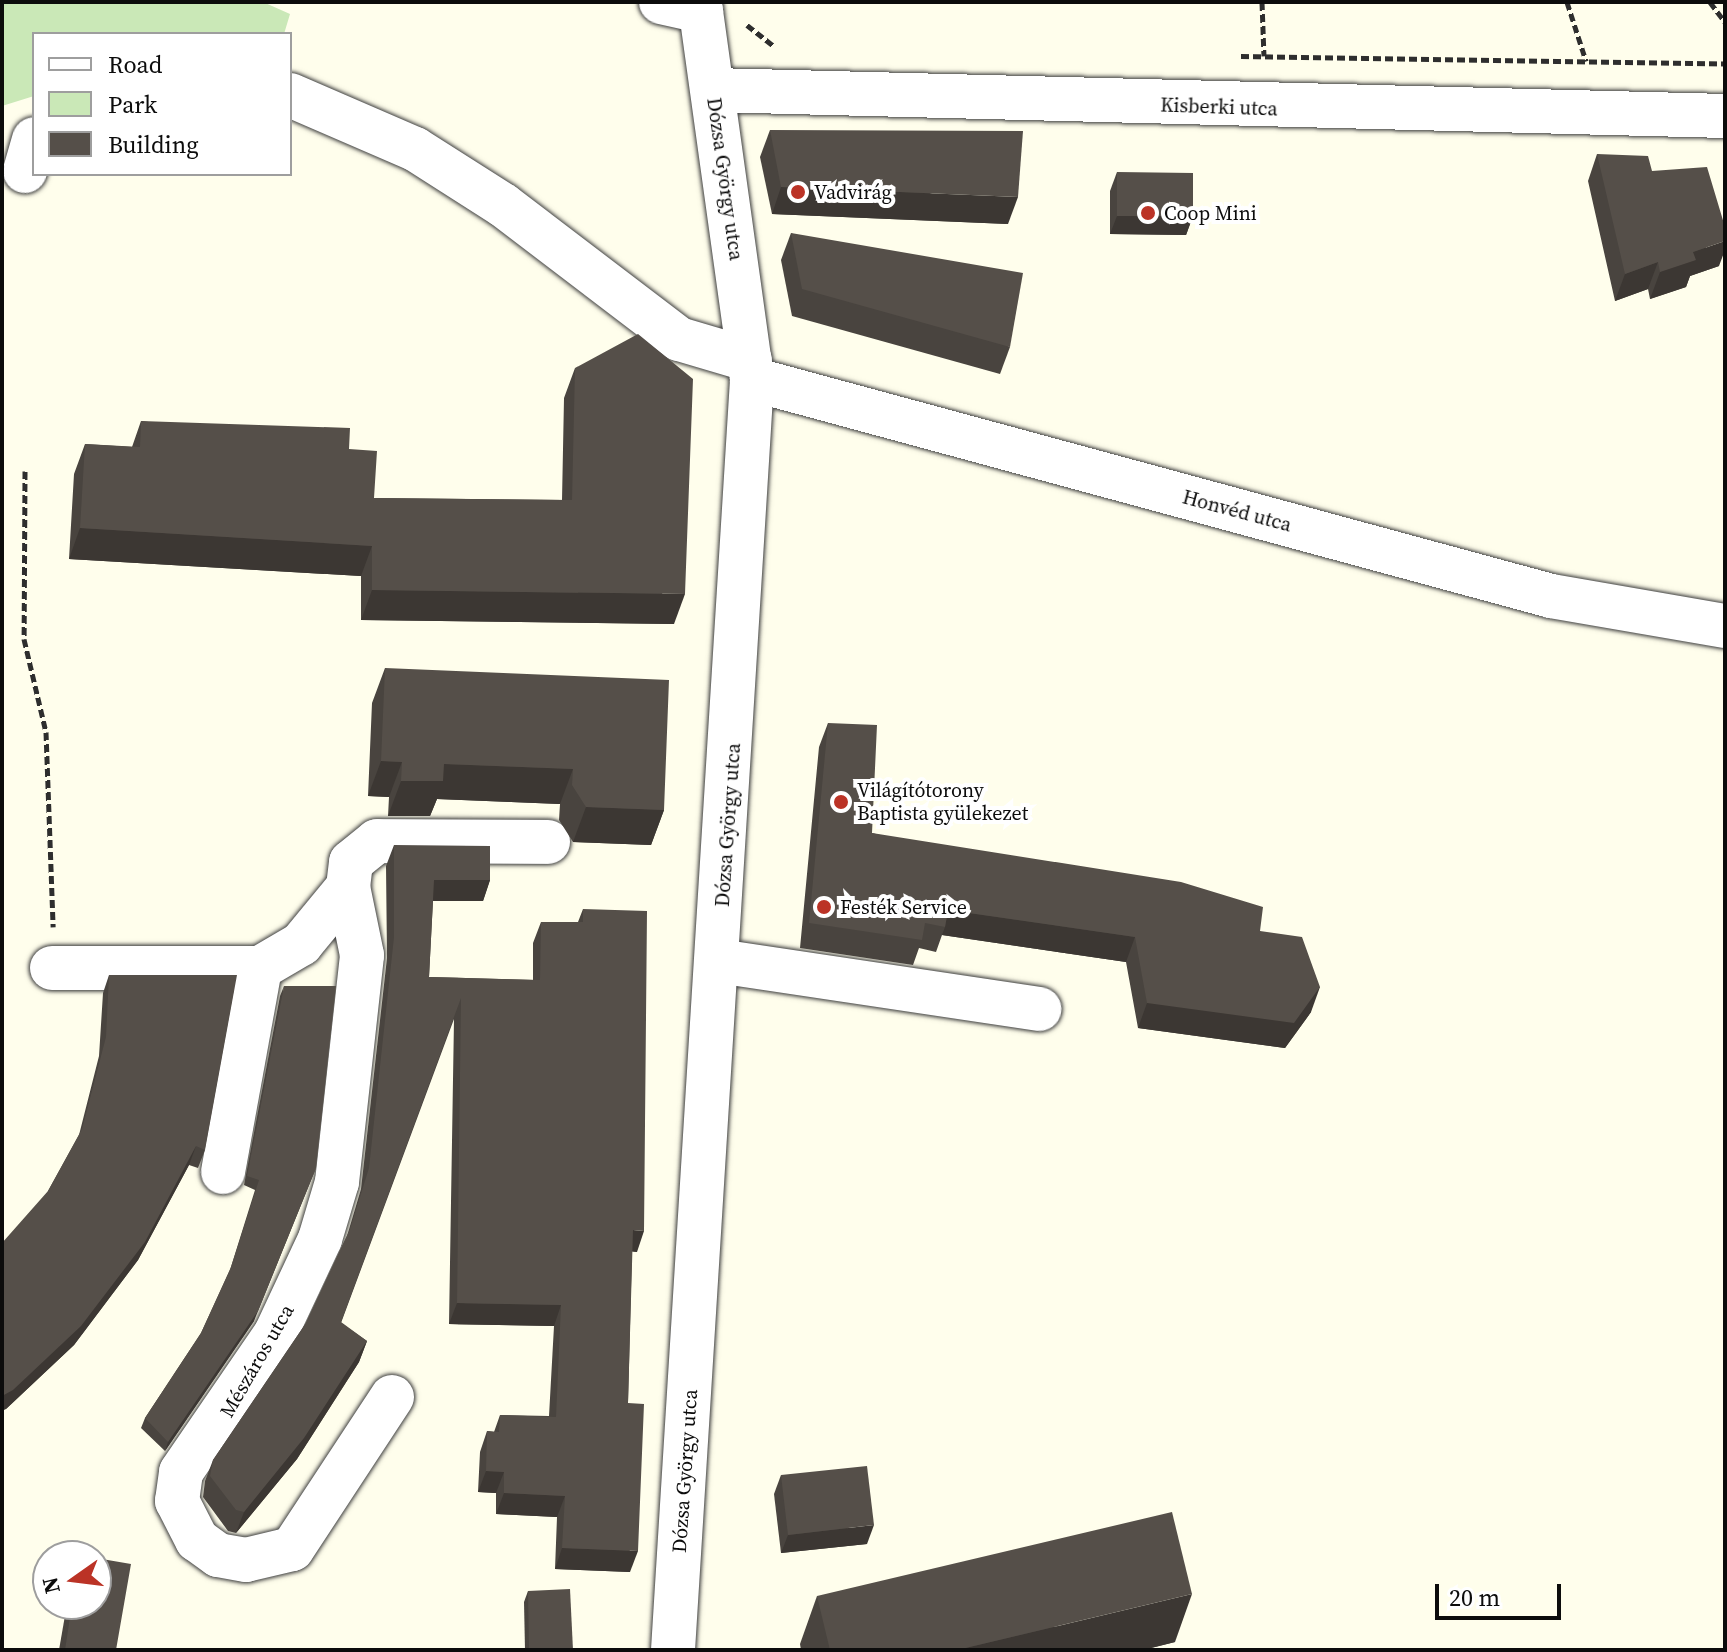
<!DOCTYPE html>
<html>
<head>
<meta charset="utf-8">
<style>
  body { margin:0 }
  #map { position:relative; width:1727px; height:1652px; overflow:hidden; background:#fffeec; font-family:"Source Serif 4",serif }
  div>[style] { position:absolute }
  .green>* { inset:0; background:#cae8b7 }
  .path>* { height:5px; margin-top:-2.5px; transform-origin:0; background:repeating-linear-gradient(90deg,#2e2e2e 0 8px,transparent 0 12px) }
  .roads { filter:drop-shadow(0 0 2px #3f3f3f) drop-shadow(0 0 2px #3f3f3f) }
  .minor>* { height:44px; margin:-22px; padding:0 22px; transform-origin:22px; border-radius:22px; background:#fff }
  .wall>* { inset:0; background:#49443f }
  .shaded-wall>* { inset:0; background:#3c3733 }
  .building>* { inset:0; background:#554f49 }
  .dots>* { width:22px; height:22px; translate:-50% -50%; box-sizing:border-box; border:4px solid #fff; border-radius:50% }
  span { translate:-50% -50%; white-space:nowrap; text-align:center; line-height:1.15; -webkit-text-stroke:8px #fff; paint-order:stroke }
  .street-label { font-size:20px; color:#0c0c0c }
  .poi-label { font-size:20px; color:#0c0c0c }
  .left { translate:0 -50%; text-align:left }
  .frame { position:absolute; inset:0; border:4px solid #0c0c0c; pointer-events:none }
  .legend { position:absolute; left:32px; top:32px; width:260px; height:144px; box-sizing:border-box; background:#fff; border:2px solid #9e9e9e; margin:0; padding:10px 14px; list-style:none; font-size:24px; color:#0c0c0c }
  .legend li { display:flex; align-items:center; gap:16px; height:40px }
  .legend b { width:40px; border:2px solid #9e9e9e }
  .north { position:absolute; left:32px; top:1540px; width:80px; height:80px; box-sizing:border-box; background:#fff; border:2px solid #9e9e9e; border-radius:50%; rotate:256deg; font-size:22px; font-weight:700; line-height:32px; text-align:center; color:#0c0c0c }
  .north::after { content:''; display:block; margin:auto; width:28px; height:36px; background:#bb3326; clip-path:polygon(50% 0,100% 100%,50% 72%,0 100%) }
  .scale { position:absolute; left:1435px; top:1584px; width:126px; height:36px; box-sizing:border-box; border:4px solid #0c0c0c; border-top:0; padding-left:10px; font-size:24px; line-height:28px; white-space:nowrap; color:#0c0c0c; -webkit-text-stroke:6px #fff; paint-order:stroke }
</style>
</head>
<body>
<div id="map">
  <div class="green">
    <i style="clip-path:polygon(2px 2px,263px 2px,290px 14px,284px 34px,34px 34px,34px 96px,2px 106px)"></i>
  </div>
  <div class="path">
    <i style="left:1262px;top:2px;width:54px;rotate:87.9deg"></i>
    <i style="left:1567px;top:2px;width:62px;rotate:72.1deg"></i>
    <i style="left:1710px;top:2px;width:25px;rotate:53deg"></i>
    <i style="left:747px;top:25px;width:34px;rotate:38deg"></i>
    <i style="left:1241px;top:56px;width:484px;rotate:0.9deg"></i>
    <i style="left:25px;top:471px;width:168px;rotate:90.3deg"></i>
    <i style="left:24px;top:639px;width:96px;rotate:76.7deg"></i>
    <i style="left:46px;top:732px;width:195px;rotate:87.9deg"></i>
  </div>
  <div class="roads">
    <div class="minor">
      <i style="left:661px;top:2px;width:41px;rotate:12.7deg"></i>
      <i style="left:713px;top:90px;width:1012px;rotate:1.47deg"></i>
      <i style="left:290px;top:95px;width:136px;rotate:23.4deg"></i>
      <i style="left:415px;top:149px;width:104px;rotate:32.5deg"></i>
      <i style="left:503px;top:205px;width:221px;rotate:37.3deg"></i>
      <i style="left:679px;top:339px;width:74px;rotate:16.5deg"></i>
      <i style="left:25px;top:171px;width:33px;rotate:-74deg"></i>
      <i style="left:752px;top:379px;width:828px;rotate:15.19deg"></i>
      <i style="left:1551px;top:596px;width:177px;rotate:9.8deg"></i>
      <i style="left:718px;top:961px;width:325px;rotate:8.5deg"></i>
      <i style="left:52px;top:968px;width:208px"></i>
      <i style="left:260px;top:968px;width:48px;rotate:-30.3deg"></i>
      <i style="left:301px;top:944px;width:74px;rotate:-50.5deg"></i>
      <i style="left:223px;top:1172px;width:207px;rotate:-79.7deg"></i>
      <i style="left:392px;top:1397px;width:182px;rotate:123.3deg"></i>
      <i style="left:292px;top:1549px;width:47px;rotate:166.6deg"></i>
      <i style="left:246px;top:1560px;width:28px;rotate:-170deg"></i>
      <i style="left:218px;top:1555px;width:26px;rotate:-144deg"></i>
      <i style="left:197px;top:1540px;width:44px;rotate:-117.1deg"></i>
      <i style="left:177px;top:1501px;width:29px;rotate:-82deg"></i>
      <i style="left:181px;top:1472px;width:168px;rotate:-55.6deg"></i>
      <i style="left:276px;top:1333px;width:104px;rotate:-64.9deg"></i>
      <i style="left:320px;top:1239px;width:59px;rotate:-73.4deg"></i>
      <i style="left:337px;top:1182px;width:228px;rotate:-83.7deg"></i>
      <i style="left:362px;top:955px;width:69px;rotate:-101.6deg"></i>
      <i style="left:348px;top:887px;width:25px;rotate:-83deg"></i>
      <i style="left:351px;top:862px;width:33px;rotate:-39deg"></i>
      <i style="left:377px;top:841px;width:171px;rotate:0.3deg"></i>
      <i style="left:673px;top:1650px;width:1273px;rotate:-86.44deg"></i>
      <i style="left:752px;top:379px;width:381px;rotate:-97.9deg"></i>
    </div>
  </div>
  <div class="wall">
    <i style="clip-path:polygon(770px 130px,1008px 224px,772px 214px,760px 157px)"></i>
    <i style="clip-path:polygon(1597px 154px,1652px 171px,1719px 266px,1690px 276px,1686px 287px,1650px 299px,1648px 289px,1615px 301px,1588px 181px)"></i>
    <i style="clip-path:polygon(1117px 172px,1193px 216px,1186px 235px,1110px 234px,1110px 191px)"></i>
    <i style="clip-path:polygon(791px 233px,1010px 347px,1000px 374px,792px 316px,781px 260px)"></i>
    <i style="clip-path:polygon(575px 368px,674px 624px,361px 620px,361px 576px,69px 559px,74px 474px,85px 444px,132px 447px,141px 421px,349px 449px,374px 498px,562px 500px,564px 398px)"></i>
    <i style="clip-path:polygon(385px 668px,664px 810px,651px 845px,573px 842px,559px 820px,560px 804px,437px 799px,430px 816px,388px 816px,389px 797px,368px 796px,372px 703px)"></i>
    <i style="clip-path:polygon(828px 723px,872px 833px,1260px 931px,1311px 1012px,1285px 1048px,1138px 1028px,1126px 962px,942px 935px,936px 952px,919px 948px,913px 965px,800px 948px,819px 747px)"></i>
    <i style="clip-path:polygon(394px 845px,490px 880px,483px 901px,433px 901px,429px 977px,533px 980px,533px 943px,541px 922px,578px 922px,583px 909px,637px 1252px,632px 1251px,628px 1403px,630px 1572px,555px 1569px,557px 1517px,496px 1514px,496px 1493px,478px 1492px,480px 1452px,487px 1431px,494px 1432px,500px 1415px,549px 1416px,554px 1326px,449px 1324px,454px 1019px,341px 1323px,367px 1341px,359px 1362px,297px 1459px,236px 1533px,228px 1531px,203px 1497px,205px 1481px,213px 1460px,306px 1323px,347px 1236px,361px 1189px,387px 958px,386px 866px)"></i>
    <i style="clip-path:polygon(109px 975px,205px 1150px,198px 1168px,189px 1165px,138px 1260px,74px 1345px,6px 1409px,48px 1191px,79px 1135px,99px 1056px,103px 993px)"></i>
    <i style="clip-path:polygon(284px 986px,254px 1321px,165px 1451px,141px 1428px,145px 1418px,201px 1333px,230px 1270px,255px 1190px,244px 1185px,280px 996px)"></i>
    <i style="clip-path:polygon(781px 1475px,867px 1544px,781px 1553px,774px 1494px)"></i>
    <i style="clip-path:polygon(528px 1591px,573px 1650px,525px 1650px,524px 1602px)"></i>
    <i style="clip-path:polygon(817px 1596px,1175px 1642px,1143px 1650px,801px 1650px,800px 1644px)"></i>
    <i style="clip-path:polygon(67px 1604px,96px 1604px,116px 1650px,59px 1650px)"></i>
  </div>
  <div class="shaded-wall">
    <i style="clip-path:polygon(781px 187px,1018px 197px,1008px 224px,772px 214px)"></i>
    <i style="clip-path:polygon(1117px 216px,1193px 216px,1186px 235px,1110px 234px)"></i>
    <i style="clip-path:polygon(1725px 241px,1725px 250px,1719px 266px,1690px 276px,1686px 287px,1650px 299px,1660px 272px,1693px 252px)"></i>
    <i style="clip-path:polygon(1658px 262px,1648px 289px,1615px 301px,1625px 274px)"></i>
    <i style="clip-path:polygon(80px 528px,372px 546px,361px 576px,69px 559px)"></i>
    <i style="clip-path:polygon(372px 590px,685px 594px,674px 624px,361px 620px)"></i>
    <i style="clip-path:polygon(381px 761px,402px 762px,389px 797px,368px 796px)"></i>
    <i style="clip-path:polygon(444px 764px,573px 769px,560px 804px,437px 799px,430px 816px,388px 816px,401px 781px)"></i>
    <i style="clip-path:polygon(586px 807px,664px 810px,651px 845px,573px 842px)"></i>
    <i style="clip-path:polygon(434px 880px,490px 880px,483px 901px,426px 901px)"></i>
    <i style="clip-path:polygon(948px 910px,1135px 937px,1126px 962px,942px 935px,945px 927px)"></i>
    <i style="clip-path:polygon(1320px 987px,1311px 1012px,1285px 1048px,1138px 1028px,1147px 1003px)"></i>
    <i style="clip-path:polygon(196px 1146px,189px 1165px,138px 1260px,74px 1345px,6px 1409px,2px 1411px,2px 1396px)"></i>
    <i style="clip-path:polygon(316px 1168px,254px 1321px,165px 1451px,168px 1442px)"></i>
    <i style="clip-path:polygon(633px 1230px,644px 1231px,637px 1252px,625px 1251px)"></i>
    <i style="clip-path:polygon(457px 1303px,561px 1305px,554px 1326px,449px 1324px)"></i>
    <i style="clip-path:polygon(367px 1341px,359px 1362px,297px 1459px,236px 1533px,244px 1512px)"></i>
    <i style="clip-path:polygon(486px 1471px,504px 1472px,496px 1493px,478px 1492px)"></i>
    <i style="clip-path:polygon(504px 1493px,565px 1496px,557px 1517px,496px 1514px)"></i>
    <i style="clip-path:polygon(874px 1525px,867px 1544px,781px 1553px,788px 1535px)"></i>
    <i style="clip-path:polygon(562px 1548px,638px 1551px,630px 1572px,555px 1569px)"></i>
    <i style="clip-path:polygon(1192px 1594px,1175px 1642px,1143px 1650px,957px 1650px)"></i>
  </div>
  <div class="building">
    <i style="clip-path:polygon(770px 130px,1023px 131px,1018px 197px,781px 187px)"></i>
    <i style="clip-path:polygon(1597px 154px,1648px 156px,1652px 171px,1707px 167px,1725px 227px,1725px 241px,1693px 252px,1696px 260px,1660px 272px,1658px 262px,1625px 274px)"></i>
    <i style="clip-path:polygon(1117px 172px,1193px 173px,1193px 216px,1117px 216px)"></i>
    <i style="clip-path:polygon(791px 233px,1023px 273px,1010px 347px,802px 289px)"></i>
    <i style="clip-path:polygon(638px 334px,693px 379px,685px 594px,372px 590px,372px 546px,80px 528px,85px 444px,140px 447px,141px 421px,350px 428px,349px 449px,377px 451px,374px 498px,572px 500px,575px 368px)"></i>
    <i style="clip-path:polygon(385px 668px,669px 680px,664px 810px,586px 807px,572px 785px,573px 769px,444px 764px,443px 781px,401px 781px,402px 762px,381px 761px)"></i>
    <i style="clip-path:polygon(828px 723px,877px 725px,872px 833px,1181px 882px,1263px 907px,1260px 931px,1302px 937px,1320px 987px,1294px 1023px,1147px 1003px,1135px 937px,948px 910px,945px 927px,925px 923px,922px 940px,809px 923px)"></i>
    <i style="clip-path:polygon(394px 845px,490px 846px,490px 880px,434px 880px,429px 977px,540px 980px,541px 922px,583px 922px,583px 909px,647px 911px,644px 1231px,633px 1230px,628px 1403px,644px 1404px,638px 1551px,562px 1548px,565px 1496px,504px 1493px,504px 1472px,486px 1471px,487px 1431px,499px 1432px,500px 1415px,556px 1417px,561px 1305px,457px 1303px,461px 998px,341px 1322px,367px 1341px,304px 1438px,244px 1512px,236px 1510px,210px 1476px,213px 1460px,306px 1323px,350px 1229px,369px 1168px,394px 937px)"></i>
    <i style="clip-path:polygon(109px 975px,237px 975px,205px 1150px,196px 1146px,145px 1242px,81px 1326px,13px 1390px,2px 1396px,2px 1243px,48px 1191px,82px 1129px,106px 1037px)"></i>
    <i style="clip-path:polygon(284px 986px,336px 986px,316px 1168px,258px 1311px,168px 1442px,145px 1418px,201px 1333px,231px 1267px,259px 1180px,247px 1176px)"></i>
    <i style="clip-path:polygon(867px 1466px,874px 1525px,788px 1535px,781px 1475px)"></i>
    <i style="clip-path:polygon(1172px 1512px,1192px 1594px,957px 1650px,830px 1650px,817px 1596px)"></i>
    <i style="clip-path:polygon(96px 1558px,131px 1564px,116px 1650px,65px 1650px,72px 1604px,96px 1604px)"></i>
    <i style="clip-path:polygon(570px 1589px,573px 1650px,529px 1650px,528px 1591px)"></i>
  </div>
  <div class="dots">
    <i style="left:798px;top:192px;background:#bb3326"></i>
    <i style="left:1148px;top:213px;background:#bb3326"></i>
    <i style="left:841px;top:802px;background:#bb3326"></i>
    <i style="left:824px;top:907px;background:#bb3326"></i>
  </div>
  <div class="street-label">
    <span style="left:1219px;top:107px;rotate:2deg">Kisberki utca</span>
    <span style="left:725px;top:179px;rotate:82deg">Dózsa György utca</span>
    <span style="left:1237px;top:511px;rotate:15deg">Honvéd utca</span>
    <span style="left:728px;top:825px;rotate:-86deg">Dózsa György utca</span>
    <span style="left:257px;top:1361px;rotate:-60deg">Mészáros utca</span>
    <span style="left:685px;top:1471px;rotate:-86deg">Dózsa György utca</span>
  </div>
  <div class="poi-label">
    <span class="left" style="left:814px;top:192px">Vadvirág</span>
    <span class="left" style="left:1164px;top:213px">Coop Mini</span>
    <span class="left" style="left:857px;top:802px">Világítótorony<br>Baptista gyülekezet</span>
    <span class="left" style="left:840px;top:907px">Festék Service</span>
  </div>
  <div class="frame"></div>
  <ul class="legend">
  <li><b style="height:10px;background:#fff"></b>Road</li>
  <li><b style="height:22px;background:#cae8b7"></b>Park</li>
  <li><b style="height:22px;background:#554f49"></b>Building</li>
  </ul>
  <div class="north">N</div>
  <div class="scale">20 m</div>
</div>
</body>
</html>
